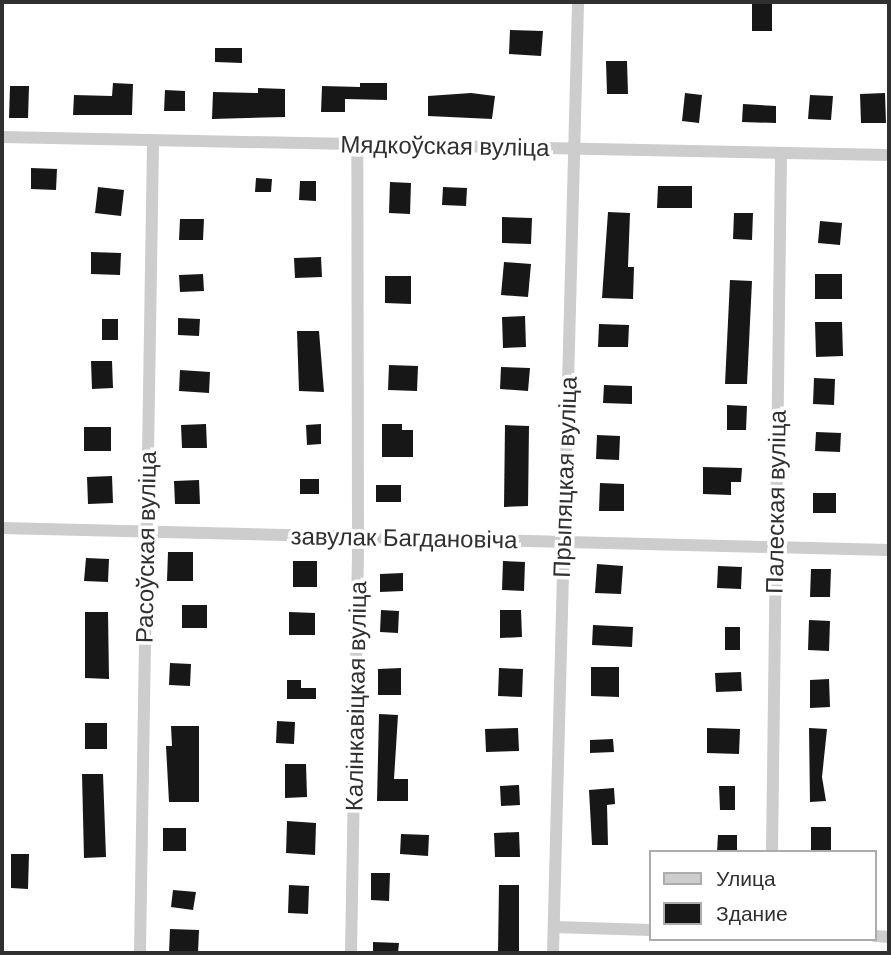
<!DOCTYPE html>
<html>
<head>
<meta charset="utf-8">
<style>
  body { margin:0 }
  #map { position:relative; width:891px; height:955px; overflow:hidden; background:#fff; font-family:"DM Sans",sans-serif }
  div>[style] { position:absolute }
  .building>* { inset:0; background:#171717 }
  .minor>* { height:12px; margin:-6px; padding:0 6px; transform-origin:6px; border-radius:6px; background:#cdcdcd }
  span { translate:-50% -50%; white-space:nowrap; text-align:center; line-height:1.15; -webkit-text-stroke:7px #fff; paint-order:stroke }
  .street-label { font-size:24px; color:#303030 }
  .frame { position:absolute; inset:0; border:4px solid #303030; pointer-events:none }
  .legend { position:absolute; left:649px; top:850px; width:228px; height:91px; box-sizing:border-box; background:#fff; border:2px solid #acacac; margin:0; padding:9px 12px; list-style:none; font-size:21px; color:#303030 }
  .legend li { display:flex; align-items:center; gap:14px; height:35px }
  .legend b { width:35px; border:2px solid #acacac }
</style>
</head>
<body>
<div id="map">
  <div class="building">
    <i style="clip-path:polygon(752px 2px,772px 2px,772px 31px,752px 31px)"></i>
    <i style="clip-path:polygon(510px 30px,543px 31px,541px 56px,509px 54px)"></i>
    <i style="clip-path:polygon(215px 48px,242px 48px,242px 63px,215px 62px)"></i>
    <i style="clip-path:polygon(606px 61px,627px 61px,628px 94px,607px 94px)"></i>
    <i style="clip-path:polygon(113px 83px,133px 84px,132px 115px,73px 115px,74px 95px,112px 96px)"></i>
    <i style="clip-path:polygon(360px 83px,387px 83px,387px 100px,345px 99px,345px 112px,321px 112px,322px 86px,360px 87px)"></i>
    <i style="clip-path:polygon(10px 86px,29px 86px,28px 118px,9px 118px)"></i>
    <i style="clip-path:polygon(258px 88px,285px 89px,285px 117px,212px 119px,213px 92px,258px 93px)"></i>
    <i style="clip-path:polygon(165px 90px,185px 91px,185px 111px,164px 111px)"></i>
    <i style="clip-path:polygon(471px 93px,495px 96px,492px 119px,428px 116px,428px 96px)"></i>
    <i style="clip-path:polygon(685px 93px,702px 95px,699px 123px,682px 121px)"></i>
    <i style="clip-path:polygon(885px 93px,886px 123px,861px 123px,860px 94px)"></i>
    <i style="clip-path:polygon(810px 95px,833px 96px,831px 120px,808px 119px)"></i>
    <i style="clip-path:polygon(743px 104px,776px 106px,776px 123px,742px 122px)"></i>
    <i style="clip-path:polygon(31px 168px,57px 169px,56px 190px,31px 189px)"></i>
    <i style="clip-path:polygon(256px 178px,272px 179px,271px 192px,255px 192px)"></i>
    <i style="clip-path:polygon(300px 181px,316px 181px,316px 201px,299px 200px)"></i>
    <i style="clip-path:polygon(390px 182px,411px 183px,410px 214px,389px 213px)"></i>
    <i style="clip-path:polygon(658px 186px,692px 186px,692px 208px,657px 208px)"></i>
    <i style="clip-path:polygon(98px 187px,124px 190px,121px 216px,95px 213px)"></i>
    <i style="clip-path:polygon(443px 187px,467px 188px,466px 206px,442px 205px)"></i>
    <i style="clip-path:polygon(608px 212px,630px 213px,628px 267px,634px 267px,633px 299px,602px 298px)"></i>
    <i style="clip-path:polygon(734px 213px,753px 213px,752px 240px,733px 239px)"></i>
    <i style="clip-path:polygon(502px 217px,532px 218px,531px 244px,502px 243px)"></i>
    <i style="clip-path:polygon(180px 219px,204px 219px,203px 240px,179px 240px)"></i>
    <i style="clip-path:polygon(820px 221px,842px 223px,840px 245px,818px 243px)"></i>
    <i style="clip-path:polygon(91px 252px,121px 253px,120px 275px,91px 274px)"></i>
    <i style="clip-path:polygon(321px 257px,322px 277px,295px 278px,294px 258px)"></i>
    <i style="clip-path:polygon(504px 262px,531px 264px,528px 297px,501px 295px)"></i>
    <i style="clip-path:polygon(203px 274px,204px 291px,180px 292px,179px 275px)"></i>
    <i style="clip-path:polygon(815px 274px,842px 274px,842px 299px,815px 299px)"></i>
    <i style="clip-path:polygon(385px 276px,411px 276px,411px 304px,385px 303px)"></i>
    <i style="clip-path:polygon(730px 280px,752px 281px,747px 384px,725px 384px)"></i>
    <i style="clip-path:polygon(525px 316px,526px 347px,503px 348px,502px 317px)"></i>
    <i style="clip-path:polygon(178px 318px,200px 319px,199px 336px,178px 335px)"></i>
    <i style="clip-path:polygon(102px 319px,118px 319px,118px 340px,102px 340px)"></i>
    <i style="clip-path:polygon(815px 322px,842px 322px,843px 356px,816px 357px)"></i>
    <i style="clip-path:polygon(599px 324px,629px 325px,628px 347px,598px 347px)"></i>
    <i style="clip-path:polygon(297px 331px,319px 331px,324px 392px,299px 391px)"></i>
    <i style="clip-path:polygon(91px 361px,112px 361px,113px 388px,92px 389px)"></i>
    <i style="clip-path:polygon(389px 365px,418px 366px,417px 391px,388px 390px)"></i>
    <i style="clip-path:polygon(501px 367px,530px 368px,528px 391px,500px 389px)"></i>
    <i style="clip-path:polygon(180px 370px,210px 372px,209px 393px,179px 391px)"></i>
    <i style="clip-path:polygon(814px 378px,835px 379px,834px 405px,813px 404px)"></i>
    <i style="clip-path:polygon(604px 385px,632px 386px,632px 404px,603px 403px)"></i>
    <i style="clip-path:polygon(727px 405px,747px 406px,746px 430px,727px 430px)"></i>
    <i style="clip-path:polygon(206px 424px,207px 448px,182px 448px,181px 425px)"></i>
    <i style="clip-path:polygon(321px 424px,321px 444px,307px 445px,306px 425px)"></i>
    <i style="clip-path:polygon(382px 424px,402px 424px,402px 430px,413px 430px,413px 457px,382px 457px)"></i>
    <i style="clip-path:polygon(505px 425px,529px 426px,528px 506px,504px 507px)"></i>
    <i style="clip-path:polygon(84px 427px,111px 427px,111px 451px,84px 451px)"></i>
    <i style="clip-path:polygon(816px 432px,841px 433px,840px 452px,815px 451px)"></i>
    <i style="clip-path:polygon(597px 435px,620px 436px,619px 460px,596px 459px)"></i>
    <i style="clip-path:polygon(703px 467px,742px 468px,741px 482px,731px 482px,731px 495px,703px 494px)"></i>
    <i style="clip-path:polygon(112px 476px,113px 503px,88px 504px,87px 477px)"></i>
    <i style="clip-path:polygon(300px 479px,319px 479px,319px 494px,300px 494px)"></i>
    <i style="clip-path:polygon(199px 480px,200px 504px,175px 504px,174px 481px)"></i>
    <i style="clip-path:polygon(600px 483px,624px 484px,624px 511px,599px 511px)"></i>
    <i style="clip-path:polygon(376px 485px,401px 485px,401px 502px,376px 502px)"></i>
    <i style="clip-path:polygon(813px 493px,836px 493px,836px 513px,813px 513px)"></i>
    <i style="clip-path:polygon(168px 552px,193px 552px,193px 581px,167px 581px)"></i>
    <i style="clip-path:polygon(86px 558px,109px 559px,108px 582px,84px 581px)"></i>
    <i style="clip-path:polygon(293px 561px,317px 561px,317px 587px,293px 587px)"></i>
    <i style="clip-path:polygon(503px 561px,525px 562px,524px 591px,502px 590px)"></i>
    <i style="clip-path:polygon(597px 564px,623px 566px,621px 594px,595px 593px)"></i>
    <i style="clip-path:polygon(718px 566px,742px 567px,741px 589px,717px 588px)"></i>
    <i style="clip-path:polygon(811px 569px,831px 569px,830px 597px,810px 597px)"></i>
    <i style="clip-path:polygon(403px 573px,403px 591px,380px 592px,380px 574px)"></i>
    <i style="clip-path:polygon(182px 605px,207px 605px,207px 628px,182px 628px)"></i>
    <i style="clip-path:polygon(381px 610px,399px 611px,398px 633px,380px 632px)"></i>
    <i style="clip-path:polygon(500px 610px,521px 610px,522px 637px,500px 638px)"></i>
    <i style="clip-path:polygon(85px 612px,108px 612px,109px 679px,85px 678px)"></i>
    <i style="clip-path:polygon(289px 612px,315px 613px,315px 635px,289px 635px)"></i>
    <i style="clip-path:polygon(809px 620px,830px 621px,829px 651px,808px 650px)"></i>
    <i style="clip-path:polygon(593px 625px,633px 627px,632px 647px,592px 645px)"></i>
    <i style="clip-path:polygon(725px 627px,740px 627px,740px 650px,725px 650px)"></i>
    <i style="clip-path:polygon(170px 663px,191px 664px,190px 686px,169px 685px)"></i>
    <i style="clip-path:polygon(591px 667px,619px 667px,619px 697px,591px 696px)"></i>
    <i style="clip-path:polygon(401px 668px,401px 695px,378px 695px,378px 669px)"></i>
    <i style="clip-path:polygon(499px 668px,523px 669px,522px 697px,498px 696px)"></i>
    <i style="clip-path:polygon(741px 672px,742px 691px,716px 692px,715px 673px)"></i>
    <i style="clip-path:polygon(829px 679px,830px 707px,810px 708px,810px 680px)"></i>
    <i style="clip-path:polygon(287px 680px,301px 680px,301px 688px,316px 688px,316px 699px,287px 699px)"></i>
    <i style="clip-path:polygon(379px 714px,398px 715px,394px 779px,408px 779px,408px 801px,377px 801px)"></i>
    <i style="clip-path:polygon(277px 721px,295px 722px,294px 744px,276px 743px)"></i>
    <i style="clip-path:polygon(85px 723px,107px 723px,107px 749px,85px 749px)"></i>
    <i style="clip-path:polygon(171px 726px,199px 726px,199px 802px,169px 802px,166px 746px,172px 746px)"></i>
    <i style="clip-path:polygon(518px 728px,519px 751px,486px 752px,485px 729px)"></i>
    <i style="clip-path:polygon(707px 728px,740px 729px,739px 754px,707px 753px)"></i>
    <i style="clip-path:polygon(809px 728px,827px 729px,822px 777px,826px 801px,810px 802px)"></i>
    <i style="clip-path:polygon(613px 739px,614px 752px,590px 753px,590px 740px)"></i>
    <i style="clip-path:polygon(285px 764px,306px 764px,307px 797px,285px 798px)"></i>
    <i style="clip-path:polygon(82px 774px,103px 774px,106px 857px,84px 858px)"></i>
    <i style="clip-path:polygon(519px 785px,520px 805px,501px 806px,500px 786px)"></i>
    <i style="clip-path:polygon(719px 786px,735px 786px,735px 810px,720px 810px)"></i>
    <i style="clip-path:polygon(614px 788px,615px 804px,607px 805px,608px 845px,592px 845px,589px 790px)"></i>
    <i style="clip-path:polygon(287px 821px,316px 823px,315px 855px,286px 853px)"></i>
    <i style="clip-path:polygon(811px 827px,831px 827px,831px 852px,811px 852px)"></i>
    <i style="clip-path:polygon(163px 828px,186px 828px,186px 851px,163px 851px)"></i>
    <i style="clip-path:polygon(519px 832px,520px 857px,495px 857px,494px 833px)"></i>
    <i style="clip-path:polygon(401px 834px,429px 835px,428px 856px,400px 854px)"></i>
    <i style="clip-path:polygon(718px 835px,737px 835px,737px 852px,717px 852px)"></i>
    <i style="clip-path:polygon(11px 854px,29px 854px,28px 889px,11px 888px)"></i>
    <i style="clip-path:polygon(371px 873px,390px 873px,389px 901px,371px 900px)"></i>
    <i style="clip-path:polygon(289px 885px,309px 886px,308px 914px,288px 913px)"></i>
    <i style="clip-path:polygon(499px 885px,519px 885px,519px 953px,498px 953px)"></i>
    <i style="clip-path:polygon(173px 890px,196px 892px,193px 910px,171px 907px)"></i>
    <i style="clip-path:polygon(170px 929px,199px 930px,198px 953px,169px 953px)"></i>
    <i style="clip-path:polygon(373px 942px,399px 943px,398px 953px,373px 953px)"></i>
  </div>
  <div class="minor">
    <i style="left:2px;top:137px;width:887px;rotate:1.16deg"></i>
    <i style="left:2px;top:528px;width:887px;rotate:1.42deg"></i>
    <i style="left:772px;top:852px;width:699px;rotate:-89.26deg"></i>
    <i style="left:554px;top:927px;width:97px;rotate:1.8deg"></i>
    <i style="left:875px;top:936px;width:14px;rotate:4deg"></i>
    <i style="left:140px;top:953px;width:813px;rotate:-89.08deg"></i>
    <i style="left:351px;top:953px;width:416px;rotate:-89deg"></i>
    <i style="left:358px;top:537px;width:392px;rotate:-90.1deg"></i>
    <i style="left:553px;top:953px;width:951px;rotate:-88.49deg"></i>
  </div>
  <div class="street-label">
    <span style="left:445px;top:146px;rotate:1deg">Мядкоўская вуліца</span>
    <span style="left:565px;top:477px;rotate:-88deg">Прыпяцкая вуліца</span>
    <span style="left:776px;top:502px;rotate:-89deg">Палеская вуліца</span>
    <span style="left:404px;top:538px;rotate:1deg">завулак Багдановіча</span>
    <span style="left:146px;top:547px;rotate:-89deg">Расоўская вуліца</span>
    <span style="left:356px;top:696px;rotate:-89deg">Калінкавіцкая вуліца</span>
  </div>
  <div class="frame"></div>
  <ul class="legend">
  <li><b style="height:9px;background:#cdcdcd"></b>Улица</li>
  <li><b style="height:19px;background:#171717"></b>Здание</li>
  </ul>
</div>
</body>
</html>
